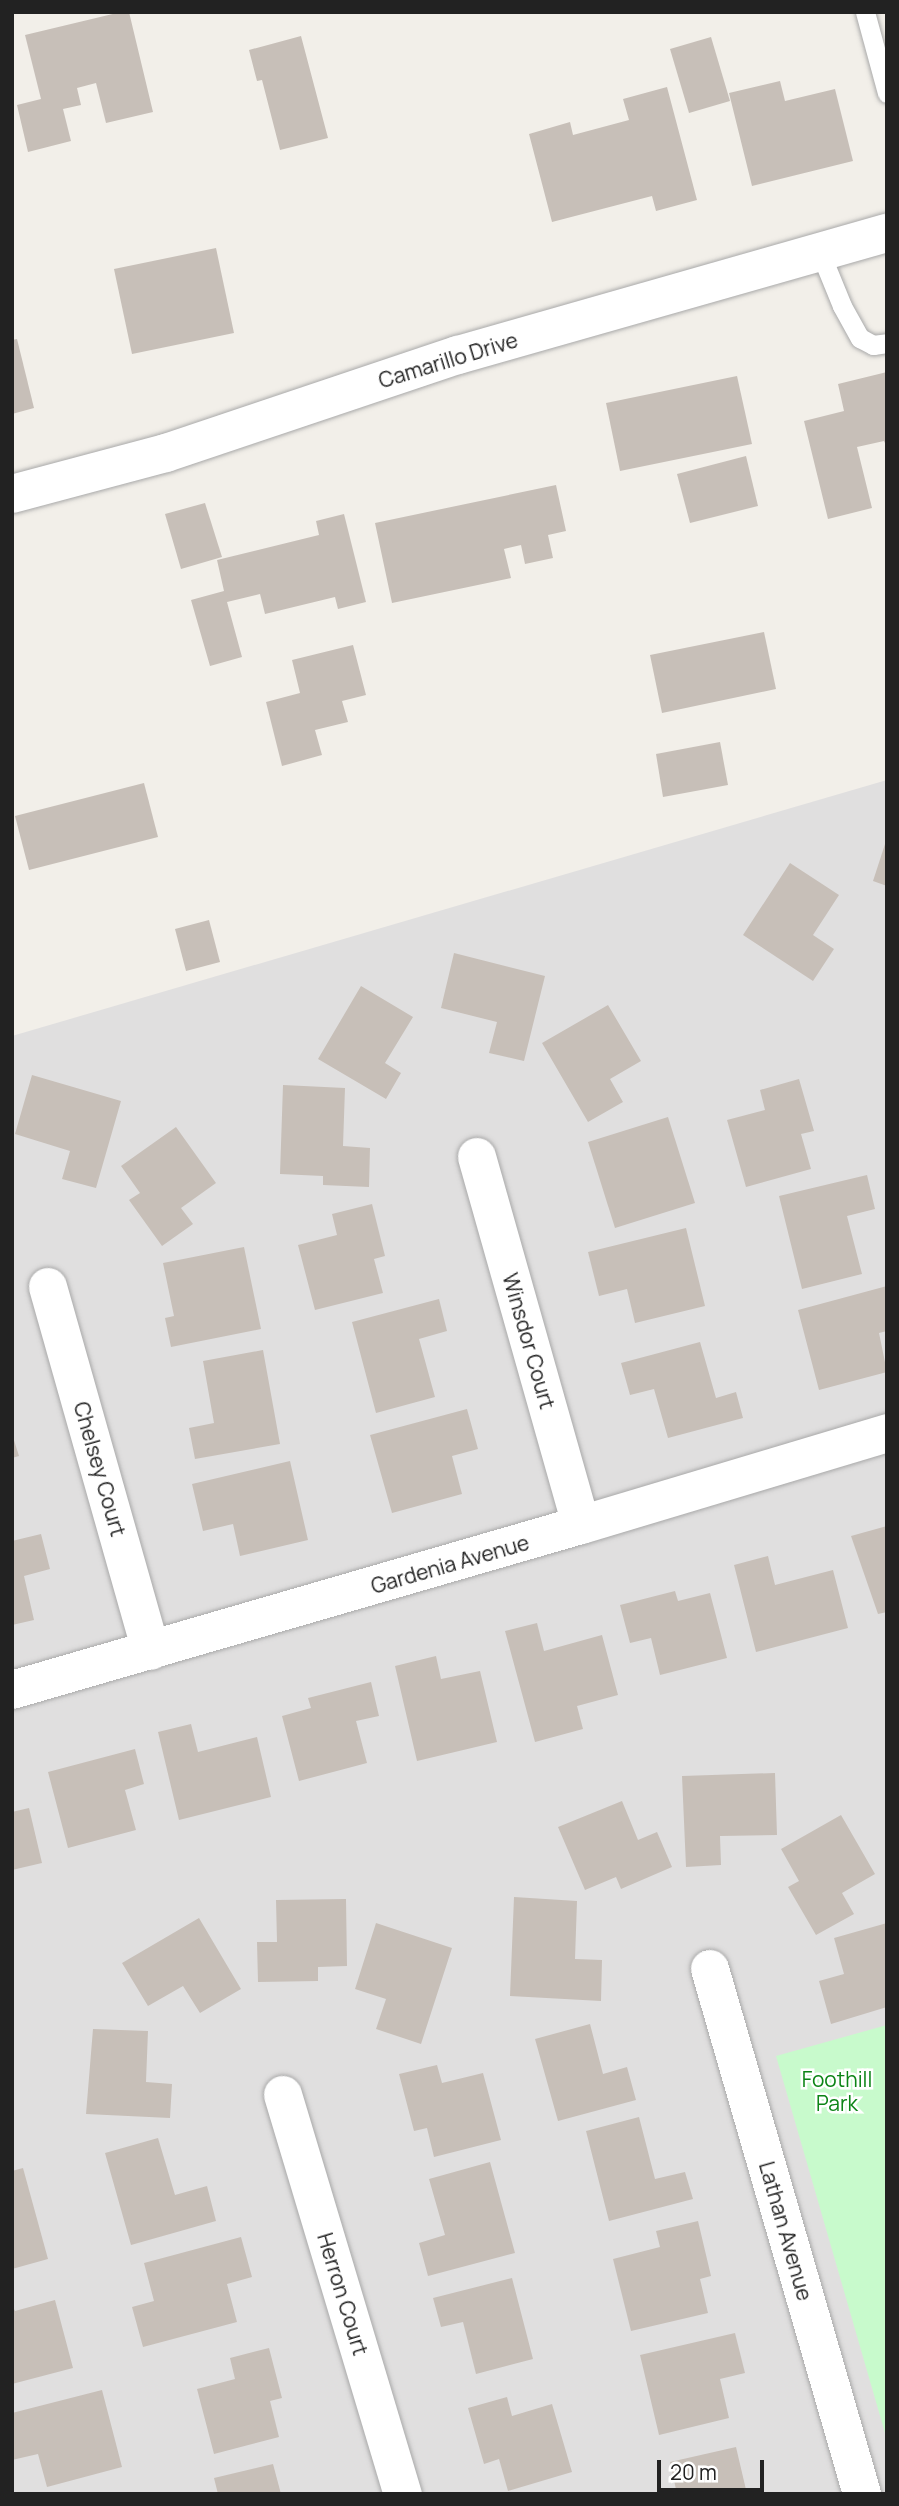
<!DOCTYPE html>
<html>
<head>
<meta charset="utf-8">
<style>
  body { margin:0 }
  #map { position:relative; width:899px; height:2506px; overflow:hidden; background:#f2efe9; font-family:Manrope,sans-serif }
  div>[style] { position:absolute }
  .residential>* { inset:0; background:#e0dfdf }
  .park>* { inset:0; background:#c8facc }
  .building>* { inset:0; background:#c7bfb8 }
  .roads { filter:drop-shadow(0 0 2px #a9a9a9) drop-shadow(0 0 2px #a9a9a9) }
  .service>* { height:19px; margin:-9.5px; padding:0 9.5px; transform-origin:9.5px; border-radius:9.5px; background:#fff }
  .minor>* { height:38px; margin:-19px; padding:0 19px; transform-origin:19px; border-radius:19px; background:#fff }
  span { translate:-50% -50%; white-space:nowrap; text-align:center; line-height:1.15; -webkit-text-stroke:5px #fff; paint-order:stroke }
  .street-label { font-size:21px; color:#222 }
  .park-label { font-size:21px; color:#0c8416 }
  .frame { position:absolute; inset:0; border:14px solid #222; pointer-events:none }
  .scale { position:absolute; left:657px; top:2460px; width:107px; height:32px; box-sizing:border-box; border:4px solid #222; border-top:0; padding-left:9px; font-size:21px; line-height:24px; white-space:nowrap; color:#222; -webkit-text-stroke:5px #fff; paint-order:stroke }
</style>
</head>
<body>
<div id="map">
  <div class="residential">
    <i style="clip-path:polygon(887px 780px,887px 2494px,12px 2494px,12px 1036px)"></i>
  </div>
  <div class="park">
    <i style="clip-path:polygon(887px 2025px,887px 2440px,776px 2056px)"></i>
  </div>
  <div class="building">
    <i style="clip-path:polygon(121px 12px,129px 12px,153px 112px,106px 123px,96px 83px,77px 88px,81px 105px,63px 109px,71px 141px,28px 152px,17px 105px,41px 99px,25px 35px)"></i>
    <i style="clip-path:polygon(301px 36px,328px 138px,280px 150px,262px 80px,257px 81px,249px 50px)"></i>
    <i style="clip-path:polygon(711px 37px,730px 101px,689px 113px,670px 49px)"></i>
    <i style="clip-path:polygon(780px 81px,785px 101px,835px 89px,853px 161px,752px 186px,729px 93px)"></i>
    <i style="clip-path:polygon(667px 87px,697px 200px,656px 211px,652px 196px,552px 222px,529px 134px,570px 122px,573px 135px,629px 120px,623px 99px)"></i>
    <i style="clip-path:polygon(216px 248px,234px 333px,132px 354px,114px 269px)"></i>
    <i style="clip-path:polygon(17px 339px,34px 408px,12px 414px,12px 340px)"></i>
    <i style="clip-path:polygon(887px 372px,887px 447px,884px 441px,857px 447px,872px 508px,828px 519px,804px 421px,844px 411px,838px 384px)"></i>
    <i style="clip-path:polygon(737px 376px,752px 444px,620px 471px,606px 403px)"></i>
    <i style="clip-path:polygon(746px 456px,758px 506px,690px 523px,677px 474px)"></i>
    <i style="clip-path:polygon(556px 485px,566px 531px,548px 535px,553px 558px,525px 564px,521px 545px,504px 549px,511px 578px,392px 603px,375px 523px)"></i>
    <i style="clip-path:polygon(205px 503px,222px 557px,181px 569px,165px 514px)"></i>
    <i style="clip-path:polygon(344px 514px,366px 602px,338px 609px,335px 597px,265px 614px,260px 594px,227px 602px,242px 657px,210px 666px,191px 600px,224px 591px,217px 560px,319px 535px,316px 521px)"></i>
    <i style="clip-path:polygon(764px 632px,776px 689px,662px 713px,650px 655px)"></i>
    <i style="clip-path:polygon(353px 645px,366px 695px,342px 701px,348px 722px,315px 730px,322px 755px,282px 766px,266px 702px,300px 693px,292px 660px)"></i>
    <i style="clip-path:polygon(720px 742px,728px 785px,663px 797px,656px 754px)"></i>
    <i style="clip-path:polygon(144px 783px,158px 837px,29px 870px,15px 816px)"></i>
    <i style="clip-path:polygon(886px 841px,887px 841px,887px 886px,873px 881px)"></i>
    <i style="clip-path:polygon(790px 863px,839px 895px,813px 935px,834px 949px,813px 981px,743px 935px)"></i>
    <i style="clip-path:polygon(209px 920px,220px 962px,186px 971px,175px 929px)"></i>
    <i style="clip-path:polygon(454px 953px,545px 976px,524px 1061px,489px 1053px,497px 1022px,441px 1008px)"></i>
    <i style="clip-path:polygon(361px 986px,413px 1017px,385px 1063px,401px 1073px,386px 1099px,318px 1059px)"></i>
    <i style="clip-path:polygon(608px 1005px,641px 1061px,610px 1079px,623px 1102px,588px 1122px,542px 1043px)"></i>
    <i style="clip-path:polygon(32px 1075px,121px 1101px,96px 1188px,62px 1179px,70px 1151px,15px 1134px)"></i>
    <i style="clip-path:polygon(799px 1079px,814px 1131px,801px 1134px,811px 1169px,746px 1187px,727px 1120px,765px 1110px,760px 1090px)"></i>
    <i style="clip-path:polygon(283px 1085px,345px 1088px,343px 1146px,370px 1148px,369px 1187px,323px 1185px,323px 1176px,280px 1174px)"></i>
    <i style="clip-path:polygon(668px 1117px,695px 1203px,615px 1228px,588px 1142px)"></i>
    <i style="clip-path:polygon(176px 1127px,216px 1183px,181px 1208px,193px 1224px,162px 1246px,129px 1200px,140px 1193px,121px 1166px)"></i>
    <i style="clip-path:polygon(867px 1175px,875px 1209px,847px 1216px,862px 1274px,802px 1289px,779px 1196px)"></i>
    <i style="clip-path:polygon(372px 1204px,385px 1256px,374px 1259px,383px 1293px,315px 1310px,298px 1245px,337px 1235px,332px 1214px)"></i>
    <i style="clip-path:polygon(686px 1228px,705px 1306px,635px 1323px,627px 1289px,599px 1296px,588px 1252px)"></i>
    <i style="clip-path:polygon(244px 1247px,261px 1329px,171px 1347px,165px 1318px,174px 1316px,163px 1263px)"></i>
    <i style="clip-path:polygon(887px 1286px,887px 1331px,879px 1333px,887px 1372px,819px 1390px,798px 1310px)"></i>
    <i style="clip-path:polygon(439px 1299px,447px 1331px,419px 1339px,435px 1397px,376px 1413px,352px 1322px)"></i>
    <i style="clip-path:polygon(700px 1342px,716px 1398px,736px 1392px,743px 1418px,668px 1438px,654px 1389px,630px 1395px,621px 1363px)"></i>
    <i style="clip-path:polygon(263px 1350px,280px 1444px,195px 1459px,189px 1428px,214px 1423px,203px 1361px)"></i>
    <i style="clip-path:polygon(467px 1409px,478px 1449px,452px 1456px,462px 1494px,392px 1513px,370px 1435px)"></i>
    <i style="clip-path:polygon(12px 1434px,19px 1456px,12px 1458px)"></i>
    <i style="clip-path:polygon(290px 1461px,308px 1540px,240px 1556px,233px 1524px,203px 1531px,192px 1484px)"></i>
    <i style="clip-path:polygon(887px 1526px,887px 1612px,878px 1614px,851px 1536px)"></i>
    <i style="clip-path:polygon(41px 1534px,50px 1569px,24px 1576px,34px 1620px,12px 1625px,12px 1541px)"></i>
    <i style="clip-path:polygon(768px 1556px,775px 1585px,833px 1570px,848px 1628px,756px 1652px,734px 1565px)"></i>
    <i style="clip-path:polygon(675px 1591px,678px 1601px,710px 1593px,727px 1658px,660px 1675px,651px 1638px,630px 1643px,620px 1605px)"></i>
    <i style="clip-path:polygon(537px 1623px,544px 1651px,602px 1635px,618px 1695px,577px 1706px,583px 1729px,535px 1742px,505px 1631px)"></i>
    <i style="clip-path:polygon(436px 1656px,441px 1679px,480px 1671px,497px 1742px,417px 1761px,395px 1666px)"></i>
    <i style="clip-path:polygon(371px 1682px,379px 1716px,356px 1721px,367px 1763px,299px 1781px,282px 1716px,311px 1708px,308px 1698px)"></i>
    <i style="clip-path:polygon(191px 1724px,198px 1752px,257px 1737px,271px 1797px,179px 1820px,158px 1732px)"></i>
    <i style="clip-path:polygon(135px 1749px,144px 1784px,125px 1790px,136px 1830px,68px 1848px,48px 1772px)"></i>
    <i style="clip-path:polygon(775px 1773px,777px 1835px,720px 1836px,721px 1865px,686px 1867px,682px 1776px)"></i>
    <i style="clip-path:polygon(622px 1801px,638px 1840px,657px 1832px,672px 1867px,621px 1889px,616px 1877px,585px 1890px,558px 1827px)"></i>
    <i style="clip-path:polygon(29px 1808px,42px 1863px,12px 1870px,12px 1812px)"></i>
    <i style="clip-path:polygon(841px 1815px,875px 1874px,842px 1893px,854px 1914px,816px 1935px,788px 1887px,799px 1881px,781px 1849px)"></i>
    <i style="clip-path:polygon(514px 1897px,577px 1901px,575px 1959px,602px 1960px,601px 2001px,510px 1996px)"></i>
    <i style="clip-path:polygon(346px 1899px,347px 1966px,318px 1967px,318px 1981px,258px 1982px,257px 1942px,277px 1942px,276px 1900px)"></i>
    <i style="clip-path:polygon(199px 1918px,241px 1989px,200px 2013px,183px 1986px,148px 2006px,122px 1963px)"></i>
    <i style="clip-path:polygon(376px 1923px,452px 1948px,421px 2044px,376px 2029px,386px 1999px,355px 1989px)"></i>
    <i style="clip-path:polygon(887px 1923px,887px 2007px,831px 2024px,819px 1981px,844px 1974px,834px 1938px)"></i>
    <i style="clip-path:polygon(590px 2024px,603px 2074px,627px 2067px,636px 2100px,558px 2121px,535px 2039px)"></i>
    <i style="clip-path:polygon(93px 2029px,148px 2031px,146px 2082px,172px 2084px,170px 2118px,86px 2114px)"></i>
    <i style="clip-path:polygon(437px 2065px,442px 2083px,483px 2073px,501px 2140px,434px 2157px,427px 2128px,414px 2131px,399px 2074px)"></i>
    <i style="clip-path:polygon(639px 2117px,655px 2179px,685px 2172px,693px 2199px,609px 2221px,586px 2131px)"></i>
    <i style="clip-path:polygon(158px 2138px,175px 2195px,207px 2186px,216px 2221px,131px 2245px,105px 2153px)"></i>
    <i style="clip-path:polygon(490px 2162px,515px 2253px,428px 2276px,419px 2243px,445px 2235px,429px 2179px)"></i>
    <i style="clip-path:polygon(23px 2168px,48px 2259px,12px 2269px,12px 2171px)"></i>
    <i style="clip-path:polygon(698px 2221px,711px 2276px,700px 2279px,708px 2313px,631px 2331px,613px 2259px,660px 2247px,656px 2231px)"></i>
    <i style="clip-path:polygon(241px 2237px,252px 2277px,227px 2284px,237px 2322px,143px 2347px,132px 2307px,154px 2301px,144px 2263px)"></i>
    <i style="clip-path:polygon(512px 2278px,533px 2359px,476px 2374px,463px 2322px,441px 2327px,433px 2298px)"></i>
    <i style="clip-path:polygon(55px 2300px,73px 2368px,12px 2384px,12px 2305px,15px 2311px)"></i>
    <i style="clip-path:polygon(735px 2333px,745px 2373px,720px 2379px,729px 2418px,659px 2435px,640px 2355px)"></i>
    <i style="clip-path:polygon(269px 2348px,282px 2398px,270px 2401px,279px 2437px,214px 2454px,197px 2389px,235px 2379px,230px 2358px)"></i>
    <i style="clip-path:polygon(102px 2390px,122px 2467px,47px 2487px,38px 2454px,12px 2460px,12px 2413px)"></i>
    <i style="clip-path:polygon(507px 2397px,512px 2416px,552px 2404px,572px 2472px,508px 2491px,499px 2459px,484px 2464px,468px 2408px)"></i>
    <i style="clip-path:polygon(736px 2447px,747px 2494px,677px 2494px,670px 2462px)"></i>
    <i style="clip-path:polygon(273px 2464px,281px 2494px,218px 2494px,214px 2478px)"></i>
  </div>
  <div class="roads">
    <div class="service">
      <i style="left:865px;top:12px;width:84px;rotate:74.8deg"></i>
      <i style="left:820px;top:252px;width:58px;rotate:67.8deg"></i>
      <i style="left:842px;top:306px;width:37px;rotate:61deg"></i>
      <i style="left:860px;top:338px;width:15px;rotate:28deg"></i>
      <i style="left:873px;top:345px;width:14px;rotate:-8deg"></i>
    </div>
    <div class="minor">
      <i style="left:12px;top:494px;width:159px;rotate:-14.9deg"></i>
      <i style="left:166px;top:453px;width:308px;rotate:-18.6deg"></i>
      <i style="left:458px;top:355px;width:446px;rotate:-15.9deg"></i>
      <i style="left:477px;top:1157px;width:382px;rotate:74.2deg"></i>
      <i style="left:48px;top:1287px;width:378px;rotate:74.2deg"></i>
      <i style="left:12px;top:1690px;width:592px;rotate:-16.17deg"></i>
      <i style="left:581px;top:1525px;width:320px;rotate:-16.7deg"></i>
      <i style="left:710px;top:1969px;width:547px;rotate:73.85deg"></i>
      <i style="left:283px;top:2095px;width:417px;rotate:73.3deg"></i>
    </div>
  </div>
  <div class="street-label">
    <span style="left:448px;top:360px;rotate:-17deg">Camarillo Drive</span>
    <span style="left:529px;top:1341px;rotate:74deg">Winsdor Court</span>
    <span style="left:100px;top:1469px;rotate:74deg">Chelsey Court</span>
    <span style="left:450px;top:1564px;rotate:-16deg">Gardenia Avenue</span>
    <span style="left:786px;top:2231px;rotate:74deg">Lathan Avenue</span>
    <span style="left:343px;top:2294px;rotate:73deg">Herron Court</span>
  </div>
  <div class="park-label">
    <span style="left:837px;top:2091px">Foothill<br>Park</span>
  </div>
  <div class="frame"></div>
  <div class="scale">20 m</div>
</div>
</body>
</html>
